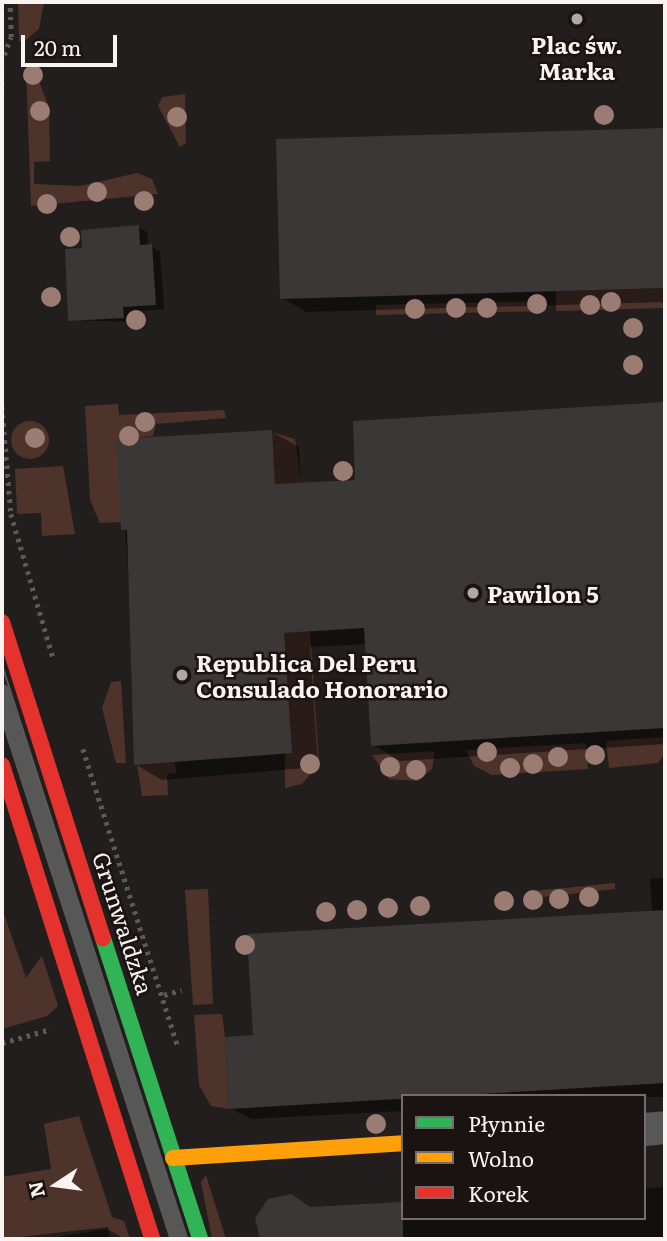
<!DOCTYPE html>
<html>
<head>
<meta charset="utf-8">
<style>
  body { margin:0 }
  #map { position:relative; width:667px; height:1241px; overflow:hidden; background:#221e1d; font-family:Literata,serif }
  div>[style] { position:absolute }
  .green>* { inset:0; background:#4e332b }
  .round { border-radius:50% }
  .shadow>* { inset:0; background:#0007 }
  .building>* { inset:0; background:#3a3736 }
  .path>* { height:4.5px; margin-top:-2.25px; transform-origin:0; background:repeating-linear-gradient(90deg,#5c5a59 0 3.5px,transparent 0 8.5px) }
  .lane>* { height:18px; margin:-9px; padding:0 9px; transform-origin:9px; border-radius:9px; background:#585757 }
  .street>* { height:33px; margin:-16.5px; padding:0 16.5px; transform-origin:16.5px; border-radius:16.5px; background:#585757 }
  .fast>* { height:16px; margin:-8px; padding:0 8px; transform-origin:8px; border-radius:8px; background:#30b455 }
  .slow>* { height:16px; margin:-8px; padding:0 8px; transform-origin:8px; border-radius:8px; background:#ff9f0a }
  .jam>* { height:16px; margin:-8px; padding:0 8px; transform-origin:8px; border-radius:8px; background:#e5322d }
  .tram>* { height:2px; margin:-1px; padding:0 1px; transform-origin:1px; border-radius:1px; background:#5b5958 }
  .trees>* { width:20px; height:20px; margin:-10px; border-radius:50%; background:#9b7c73 }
  .dots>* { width:19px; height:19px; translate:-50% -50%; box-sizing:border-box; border:4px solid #1a1312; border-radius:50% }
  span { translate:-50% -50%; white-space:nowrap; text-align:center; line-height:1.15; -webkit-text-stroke:5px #1a1312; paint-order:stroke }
  .poi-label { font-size:23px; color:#f9f4f2; font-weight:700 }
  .left { translate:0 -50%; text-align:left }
  .street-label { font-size:23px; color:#f9f4f2 }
  .frame { position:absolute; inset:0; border:4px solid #f9f4f2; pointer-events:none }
  .legend { position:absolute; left:401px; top:1094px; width:245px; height:126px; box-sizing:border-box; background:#1a1312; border:2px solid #736d6c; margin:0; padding:9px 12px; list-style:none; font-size:21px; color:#f9f4f2 }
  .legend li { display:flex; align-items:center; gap:14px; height:35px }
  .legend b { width:35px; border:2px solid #736d6c }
  .north { position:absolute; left:21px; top:1150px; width:70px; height:70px; -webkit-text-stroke:5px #1a1312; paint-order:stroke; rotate:257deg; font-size:19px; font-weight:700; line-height:28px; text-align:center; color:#f9f4f2 }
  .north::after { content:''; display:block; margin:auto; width:24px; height:32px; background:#f9f4f2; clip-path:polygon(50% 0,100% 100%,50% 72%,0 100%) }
  .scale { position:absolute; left:21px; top:35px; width:96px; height:32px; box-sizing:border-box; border:4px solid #f9f4f2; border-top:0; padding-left:9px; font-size:21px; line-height:24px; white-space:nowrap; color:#f9f4f2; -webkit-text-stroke:5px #1a1312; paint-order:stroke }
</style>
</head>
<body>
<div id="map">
  <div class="green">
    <i style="clip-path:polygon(18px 2px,44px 2px,39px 29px,25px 41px,19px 41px)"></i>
    <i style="clip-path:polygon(26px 69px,37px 76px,49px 107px,50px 161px,34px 162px,34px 184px,80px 186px,137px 173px,152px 179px,158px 194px,31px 206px)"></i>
    <i style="clip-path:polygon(185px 94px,186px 143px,180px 147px,158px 106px,162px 97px)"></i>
    <i style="clip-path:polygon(665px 288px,665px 308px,556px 311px,556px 291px)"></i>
    <i style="clip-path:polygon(545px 301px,546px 311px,376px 315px,376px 305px)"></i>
    <i style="clip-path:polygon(118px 404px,119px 415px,224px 410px,226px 418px,156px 424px,153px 436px,120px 439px,121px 522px,100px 523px,90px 500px,85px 406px)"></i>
    <i class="round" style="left:11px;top:421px;width:38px;height:38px"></i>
    <i style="clip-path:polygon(268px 431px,295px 439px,301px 483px,275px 484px)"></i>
    <i style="clip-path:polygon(63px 466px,75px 534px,42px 536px,41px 513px,17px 514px,15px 469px)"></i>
    <i style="clip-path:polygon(310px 631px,319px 764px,302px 784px,285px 788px,284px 633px)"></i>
    <i style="clip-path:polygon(121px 681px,126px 763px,116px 763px,102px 708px,111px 682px)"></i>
    <i style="clip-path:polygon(665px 737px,665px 754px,658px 763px,609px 768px,606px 741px)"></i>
    <i style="clip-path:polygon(586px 743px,588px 769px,492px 775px,474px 766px,466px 750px)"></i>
    <i style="clip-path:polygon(435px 751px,432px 769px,418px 781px,389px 779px,372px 755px)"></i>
    <i style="clip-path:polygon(174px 759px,177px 773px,167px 774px,168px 795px,142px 796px,137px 765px)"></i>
    <i style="clip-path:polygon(615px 883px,615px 889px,534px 898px,534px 891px)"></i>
    <i style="clip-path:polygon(208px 889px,213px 1004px,193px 1005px,185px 890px)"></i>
    <i style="clip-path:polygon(2px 908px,26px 978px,42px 956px,58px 1006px,47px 1016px,2px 1029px)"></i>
    <i style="clip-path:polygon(222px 1014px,225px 1037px,229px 1109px,211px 1106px,199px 1085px,194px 1015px)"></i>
    <i style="clip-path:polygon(79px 1116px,112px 1217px,124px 1221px,130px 1239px,110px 1239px,108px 1227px,2px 1239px,2px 1177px,51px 1169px,44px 1124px)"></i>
    <i style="clip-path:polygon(206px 1175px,226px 1239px,212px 1239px,201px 1182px)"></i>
  </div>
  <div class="shadow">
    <i style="clip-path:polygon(665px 130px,665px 302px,307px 312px,282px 298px,278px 141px)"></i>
    <i style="clip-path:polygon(139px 227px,147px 232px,148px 246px,160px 251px,164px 309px,131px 312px,132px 322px,70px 320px,84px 250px)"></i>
    <i style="clip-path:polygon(665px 403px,665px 744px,400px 761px,373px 745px,367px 644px,310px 647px,318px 767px,162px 780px,135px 764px,131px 674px,136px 673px,118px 441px,272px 432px,299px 447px,301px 485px,357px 481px,381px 420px)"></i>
    <i style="clip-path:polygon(665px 878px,665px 1097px,403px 1096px,403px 1111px,251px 1119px,231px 1108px,255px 1037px,652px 912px,650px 879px)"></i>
    <i style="clip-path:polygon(665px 1187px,665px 1239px,261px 1239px,257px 1218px,313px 1209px,403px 1218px,644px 1218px,644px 1188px)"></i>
    <i style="clip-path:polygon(107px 1229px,125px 1239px,43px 1239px)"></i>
  </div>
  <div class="building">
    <i style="clip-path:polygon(665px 128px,665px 288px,280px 299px,276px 139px)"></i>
    <i style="clip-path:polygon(139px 225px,140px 245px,152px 244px,156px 305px,123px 307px,124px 318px,68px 321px,65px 249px,82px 248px,81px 230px)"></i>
    <i style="clip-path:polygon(665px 402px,665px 728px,371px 746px,364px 628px,284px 633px,292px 753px,134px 765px,127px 530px,121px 530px,116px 439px,272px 430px,275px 484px,355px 480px,353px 421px)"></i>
    <i style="clip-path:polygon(665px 910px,665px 1083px,229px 1109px,225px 1037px,253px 1035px,247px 934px)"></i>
    <i style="clip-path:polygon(291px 1194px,310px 1207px,403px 1202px,403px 1239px,260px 1239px,255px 1218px,268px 1199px)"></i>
  </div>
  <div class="path">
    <i style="left:2px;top:48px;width:46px;rotate:90deg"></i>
    <i style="left:4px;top:55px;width:19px;rotate:-69deg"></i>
    <i style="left:11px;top:37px;width:35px;rotate:-92deg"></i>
    <i style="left:2px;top:406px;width:108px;rotate:85.2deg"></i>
    <i style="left:11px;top:514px;width:150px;rotate:73.7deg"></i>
    <i style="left:83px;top:749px;width:310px;rotate:72.3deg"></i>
    <i style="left:164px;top:995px;width:18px;rotate:-16deg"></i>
    <i style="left:2px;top:1043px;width:51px;rotate:-15.9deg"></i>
  </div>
  <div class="lane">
    <i style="left:2px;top:693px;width:574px;rotate:72.04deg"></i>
  </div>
  <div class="street">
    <i style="left:644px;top:1129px;width:21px;rotate:-5deg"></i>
  </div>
  <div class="fast">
    <i style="left:103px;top:938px;width:316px;rotate:72.1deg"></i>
  </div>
  <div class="slow">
    <i style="left:173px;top:1158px;width:230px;rotate:-3.7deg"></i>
  </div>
  <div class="jam">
    <i style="left:2px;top:622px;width:332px;rotate:72.3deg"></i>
    <i style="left:2px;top:765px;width:497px;rotate:72.4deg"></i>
  </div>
  <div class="tram">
    <i style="left:2px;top:665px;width:603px;rotate:72.23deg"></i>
    <i style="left:2px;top:720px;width:546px;rotate:71.86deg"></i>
  </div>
  <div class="trees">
    <i style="left:33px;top:75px"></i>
    <i style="left:40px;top:111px"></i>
    <i style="left:604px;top:115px"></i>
    <i style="left:177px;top:117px"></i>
    <i style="left:97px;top:192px"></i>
    <i style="left:144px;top:201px"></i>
    <i style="left:47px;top:204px"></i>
    <i style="left:70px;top:237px"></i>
    <i style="left:51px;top:297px"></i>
    <i style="left:611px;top:302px"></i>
    <i style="left:537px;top:304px"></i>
    <i style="left:590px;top:305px"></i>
    <i style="left:456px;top:308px"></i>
    <i style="left:487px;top:308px"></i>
    <i style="left:415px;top:309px"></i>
    <i style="left:136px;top:320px"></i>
    <i style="left:633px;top:328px"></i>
    <i style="left:633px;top:365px"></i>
    <i style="left:145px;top:422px"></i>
    <i style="left:129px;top:436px"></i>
    <i style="left:35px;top:438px"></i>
    <i style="left:343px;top:471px"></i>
    <i style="left:487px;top:752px"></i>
    <i style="left:595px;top:755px"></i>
    <i style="left:558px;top:757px"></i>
    <i style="left:310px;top:764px"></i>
    <i style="left:533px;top:764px"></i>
    <i style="left:390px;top:767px"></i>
    <i style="left:510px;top:768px"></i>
    <i style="left:416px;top:770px"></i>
    <i style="left:589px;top:897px"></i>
    <i style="left:559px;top:899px"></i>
    <i style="left:533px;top:900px"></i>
    <i style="left:504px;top:901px"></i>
    <i style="left:420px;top:906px"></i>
    <i style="left:388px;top:908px"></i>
    <i style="left:357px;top:910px"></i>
    <i style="left:326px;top:912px"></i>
    <i style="left:245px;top:945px"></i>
    <i style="left:376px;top:1124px"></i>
  </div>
  <div class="dots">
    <i style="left:577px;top:19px;background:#aea9a7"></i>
    <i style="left:473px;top:593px;background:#aea9a7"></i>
    <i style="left:182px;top:675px;background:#aea9a7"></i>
  </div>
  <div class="poi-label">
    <span style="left:577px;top:57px">Plac św.<br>Marka</span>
    <span class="left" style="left:487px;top:593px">Pawilon 5</span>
    <span class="left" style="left:196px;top:675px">Republica Del Peru<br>Consulado Honorario</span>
  </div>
  <div class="street-label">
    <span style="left:124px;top:923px;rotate:72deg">Grunwaldzka</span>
  </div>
  <div class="frame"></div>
  <ul class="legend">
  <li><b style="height:9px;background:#30b455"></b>Płynnie</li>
  <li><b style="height:9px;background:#ff9f0a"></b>Wolno</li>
  <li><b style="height:9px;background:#e5322d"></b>Korek</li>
  </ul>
  <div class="north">N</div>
  <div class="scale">20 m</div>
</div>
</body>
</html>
